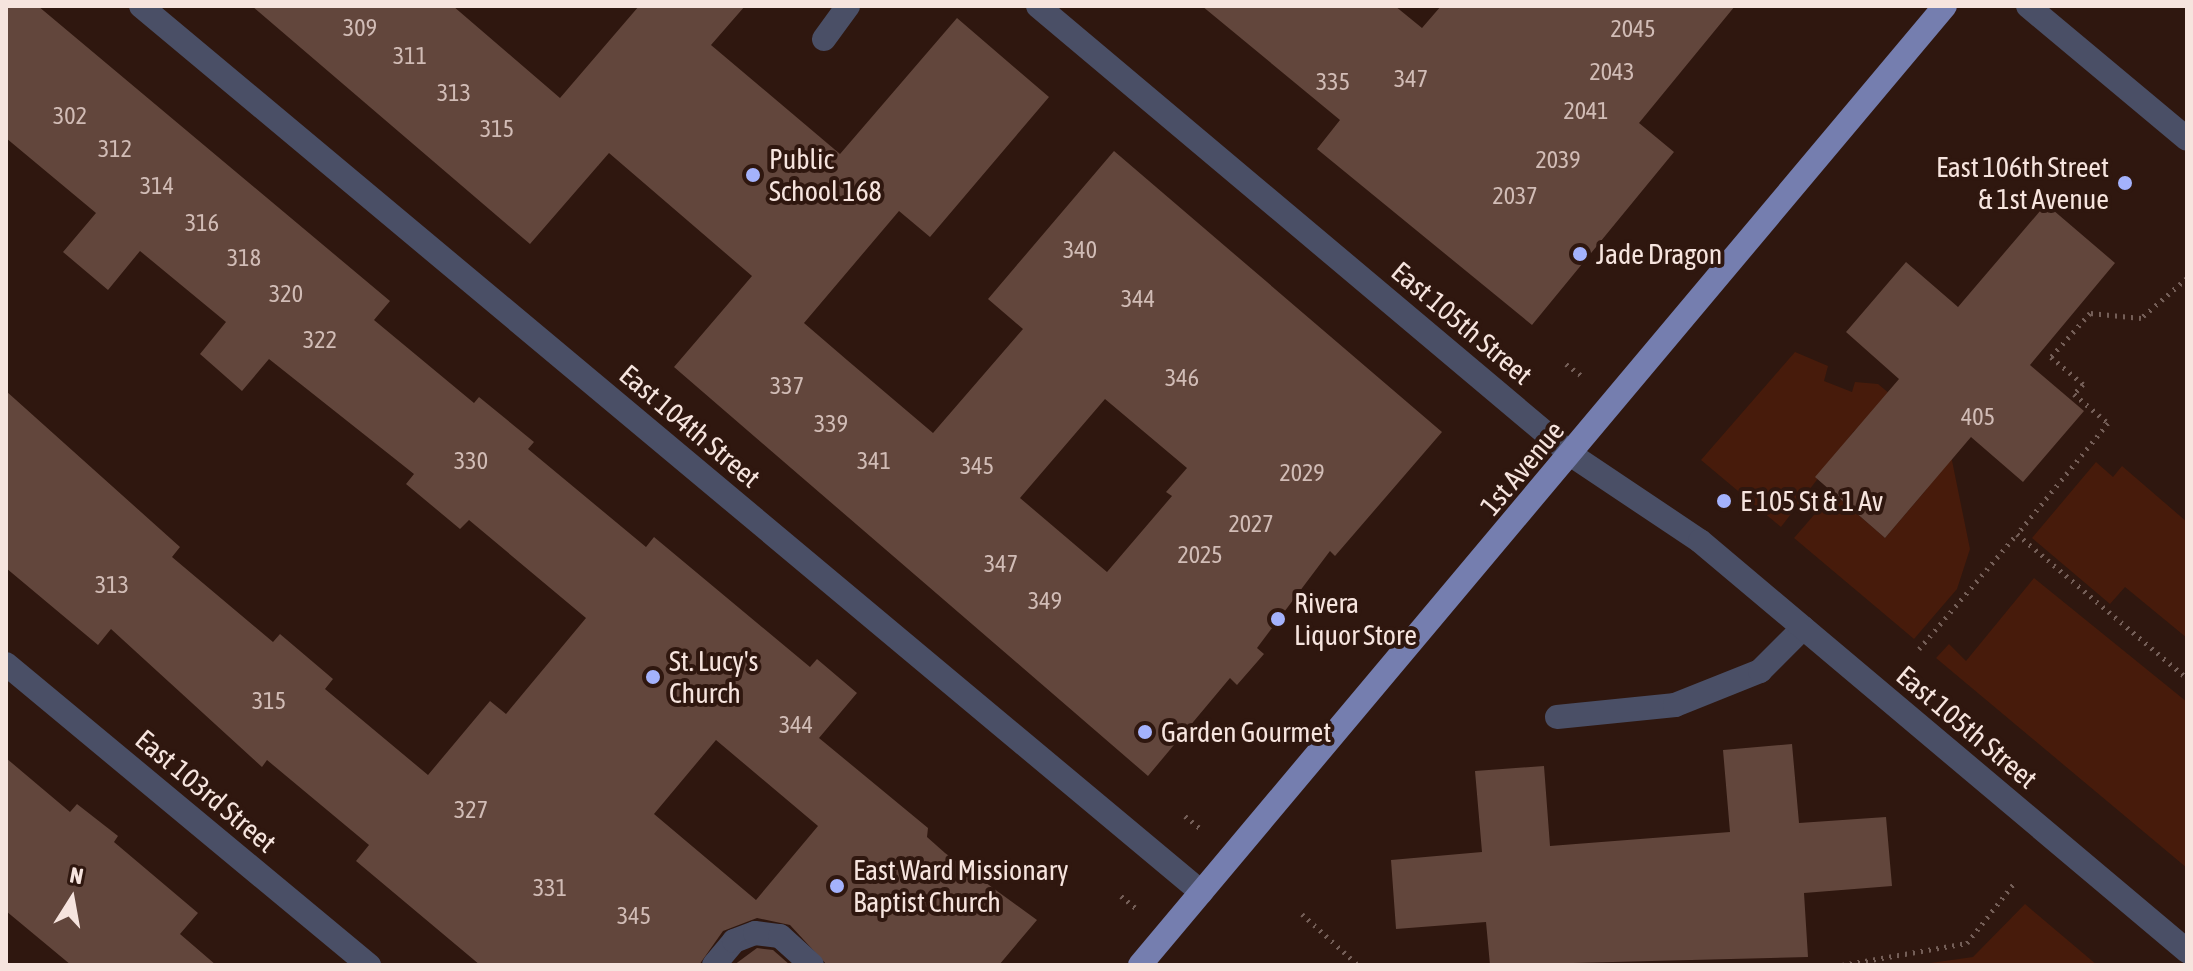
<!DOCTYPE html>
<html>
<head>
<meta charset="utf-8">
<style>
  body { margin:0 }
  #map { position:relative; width:2193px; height:971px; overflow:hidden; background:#2f170f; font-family:"Asap Condensed",sans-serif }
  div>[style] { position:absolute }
  .green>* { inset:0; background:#471b0b }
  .building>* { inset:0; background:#62463c }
  .path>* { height:5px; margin-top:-2.5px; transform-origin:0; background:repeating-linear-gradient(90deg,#745e57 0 2px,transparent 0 8px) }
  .lane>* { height:24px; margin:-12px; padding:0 12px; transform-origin:12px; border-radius:12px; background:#4a4f66 }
  .street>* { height:24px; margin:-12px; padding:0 12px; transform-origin:12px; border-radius:12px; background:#4a4f66 }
  .primary>* { height:24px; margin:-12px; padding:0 12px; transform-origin:12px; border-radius:12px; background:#757eaf }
  .dots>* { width:22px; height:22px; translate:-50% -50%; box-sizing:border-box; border:4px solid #2f170f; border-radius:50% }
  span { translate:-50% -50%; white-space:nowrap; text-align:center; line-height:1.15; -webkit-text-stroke:8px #2f170f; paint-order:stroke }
  .number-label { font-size:24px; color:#d1bcb6 }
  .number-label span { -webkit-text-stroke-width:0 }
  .poi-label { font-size:28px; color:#f6e4de }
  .left { translate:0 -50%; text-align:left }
  .right { translate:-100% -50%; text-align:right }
  .street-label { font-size:28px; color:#f6e4de }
  .frame { position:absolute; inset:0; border:8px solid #f6e4de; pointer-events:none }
  .north { position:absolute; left:32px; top:859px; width:80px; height:80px; -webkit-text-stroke:6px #2f170f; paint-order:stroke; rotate:11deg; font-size:22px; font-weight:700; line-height:32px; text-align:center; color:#f6e4de }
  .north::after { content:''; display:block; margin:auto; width:28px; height:36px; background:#f6e4de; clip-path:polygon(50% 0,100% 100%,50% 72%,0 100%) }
</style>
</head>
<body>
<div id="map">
  <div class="green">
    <i style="clip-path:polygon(1795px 352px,1828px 366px,1824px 381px,1852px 392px,1855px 382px,1878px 384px,1896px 399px,1854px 431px,1781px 527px,1701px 460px)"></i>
    <i style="clip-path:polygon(1948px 441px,1970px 549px,1957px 589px,1914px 639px,1794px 538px,1833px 493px,1885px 538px,1926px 490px)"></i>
    <i style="clip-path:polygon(2096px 462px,2113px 477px,2122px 466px,2187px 522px,2187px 638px,2125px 587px,2110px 604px,2032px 538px)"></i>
    <i style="clip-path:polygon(2034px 578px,2187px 702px,2187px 868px,1936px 658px,1949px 644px,1966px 661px)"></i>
    <i style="clip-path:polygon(2025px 904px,2097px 965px,1916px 965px,1973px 957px)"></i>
  </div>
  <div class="building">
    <i style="clip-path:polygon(evenodd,6px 6px,38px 6px,390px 301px,374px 320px,474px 403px,479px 397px,534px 442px,528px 449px,646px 547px,654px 537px,810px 667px,817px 659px,857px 693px,819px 738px,928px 828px,927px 837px,945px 853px,1037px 920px,999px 965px,827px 965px,790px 925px,757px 918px,723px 931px,699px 965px,480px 965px,356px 861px,369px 845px,267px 760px,262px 767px,111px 629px,98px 645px,6px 568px,6px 391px,180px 547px,172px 557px,273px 642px,280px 634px,333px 679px,325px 689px,428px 775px,490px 701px,506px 714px,586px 618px,469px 520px,460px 529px,406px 484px,414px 474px,269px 359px,242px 391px,200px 354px,226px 322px,140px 251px,108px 290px,63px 252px,96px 213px,6px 138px,6px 6px,716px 740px,818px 826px,756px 900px,654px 814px,716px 740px)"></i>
    <i style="clip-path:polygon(evenodd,252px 6px,453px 6px,560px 98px,639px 6px,745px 6px,711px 45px,840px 154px,957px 18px,1049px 97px,930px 237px,899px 211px,804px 323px,847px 360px,933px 433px,1023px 329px,988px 299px,1114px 151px,1442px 432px,1335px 556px,1330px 551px,1257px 648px,1264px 654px,1237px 685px,1230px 678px,1148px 776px,674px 367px,752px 276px,609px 153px,530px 244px,252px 6px,1105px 399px,1187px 468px,1166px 492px,1172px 496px,1107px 572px,1020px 498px,1105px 399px)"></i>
    <i style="clip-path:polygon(1202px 6px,1395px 6px,1422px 28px,1441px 6px,1735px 6px,1639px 123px,1674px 152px,1532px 325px,1317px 149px,1340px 120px)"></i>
    <i style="clip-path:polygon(2046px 204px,2115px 263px,2030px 365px,2084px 411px,2023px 482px,1971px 437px,1885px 538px,1815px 477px,1899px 379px,1846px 332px,1906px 262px,1958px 307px)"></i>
    <i style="clip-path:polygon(1792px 744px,1799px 823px,1886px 817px,1892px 886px,1804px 893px,1808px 957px,1490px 965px,1486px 922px,1396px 929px,1391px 860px,1482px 852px,1475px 771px,1544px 766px,1550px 846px,1730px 832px,1723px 750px)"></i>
    <i style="clip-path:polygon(6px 758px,70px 812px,77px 804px,118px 836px,114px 842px,198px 913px,180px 934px,216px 965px,71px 965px,6px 911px)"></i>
    <i style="clip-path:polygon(757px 948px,773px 950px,790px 965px,734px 965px)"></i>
  </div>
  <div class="path">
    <i style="left:2187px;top:278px;width:61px;rotate:139deg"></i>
    <i style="left:2141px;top:318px;width:51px;rotate:-174.4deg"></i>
    <i style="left:2090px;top:313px;width:59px;rotate:131.6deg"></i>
    <i style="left:2051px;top:357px;width:42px;rotate:40.2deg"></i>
    <i style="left:2083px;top:384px;width:13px;rotate:132deg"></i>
    <i style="left:2074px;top:394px;width:45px;rotate:40.5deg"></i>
    <i style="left:2108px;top:423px;width:144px;rotate:129.3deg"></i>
    <i style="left:2017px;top:534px;width:223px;rotate:40.3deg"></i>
    <i style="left:1566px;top:364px;width:20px;rotate:37deg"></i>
    <i style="left:1919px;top:649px;width:151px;rotate:-49.6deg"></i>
    <i style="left:1185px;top:816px;width:22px;rotate:39deg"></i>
    <i style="left:1121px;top:896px;width:21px;rotate:39deg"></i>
    <i style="left:1302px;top:914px;width:76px;rotate:42.3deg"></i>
    <i style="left:1842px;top:965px;width:127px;rotate:-10deg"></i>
    <i style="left:1967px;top:943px;width:78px;rotate:-51.8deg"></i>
  </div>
  <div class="lane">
    <i style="left:824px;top:39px;width:41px;rotate:-54deg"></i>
    <i style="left:1557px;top:717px;width:119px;rotate:-5.8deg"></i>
    <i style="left:1675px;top:705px;width:92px;rotate:-21.8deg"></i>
    <i style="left:1760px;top:671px;width:61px;rotate:-45deg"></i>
    <i style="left:714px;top:965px;width:31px;rotate:-50deg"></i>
    <i style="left:734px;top:941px;width:22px;rotate:-21deg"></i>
    <i style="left:755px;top:933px;width:25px;rotate:7deg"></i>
    <i style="left:780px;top:936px;width:43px;rotate:42.2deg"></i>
  </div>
  <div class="street">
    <i style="left:141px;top:6px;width:1382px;rotate:39.89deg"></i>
    <i style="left:1038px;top:6px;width:699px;rotate:40.07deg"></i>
    <i style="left:1573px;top:456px;width:153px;rotate:33.8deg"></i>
    <i style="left:1700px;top:541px;width:637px;rotate:40.09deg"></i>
    <i style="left:2028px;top:6px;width:207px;rotate:39.9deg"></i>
    <i style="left:6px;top:664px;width:472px;rotate:39.7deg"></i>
  </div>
  <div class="primary">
    <i style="left:1140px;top:965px;width:1252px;rotate:-49.99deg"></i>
  </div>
  <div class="dots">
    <i style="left:753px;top:175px;background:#a4b2fc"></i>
    <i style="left:2125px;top:183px;background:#a4b2fc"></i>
    <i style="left:1580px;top:254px;background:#a4b2fc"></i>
    <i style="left:1724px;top:501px;background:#a4b2fc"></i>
    <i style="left:1278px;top:619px;background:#a4b2fc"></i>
    <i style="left:653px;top:677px;background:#a4b2fc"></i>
    <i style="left:1145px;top:732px;background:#a4b2fc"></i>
    <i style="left:837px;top:886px;background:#a4b2fc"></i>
  </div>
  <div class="number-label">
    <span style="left:360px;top:28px">309</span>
    <span style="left:1633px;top:29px">2045</span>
    <span style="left:410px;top:56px">311</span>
    <span style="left:1612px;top:72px">2043</span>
    <span style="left:1411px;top:79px">347</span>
    <span style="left:1333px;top:82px">335</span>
    <span style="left:454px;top:93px">313</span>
    <span style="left:1586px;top:111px">2041</span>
    <span style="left:70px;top:116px">302</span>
    <span style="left:497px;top:129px">315</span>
    <span style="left:115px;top:149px">312</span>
    <span style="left:1558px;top:160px">2039</span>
    <span style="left:157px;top:186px">314</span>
    <span style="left:1515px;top:196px">2037</span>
    <span style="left:202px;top:223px">316</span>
    <span style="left:1080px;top:250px">340</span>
    <span style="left:244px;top:258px">318</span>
    <span style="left:286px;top:294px">320</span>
    <span style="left:1138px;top:299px">344</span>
    <span style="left:320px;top:340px">322</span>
    <span style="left:1182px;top:378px">346</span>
    <span style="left:787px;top:386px">337</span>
    <span style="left:1978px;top:417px">405</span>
    <span style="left:831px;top:424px">339</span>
    <span style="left:471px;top:461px">330</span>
    <span style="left:874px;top:461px">341</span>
    <span style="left:977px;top:466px">345</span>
    <span style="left:1302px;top:473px">2029</span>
    <span style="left:1251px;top:524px">2027</span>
    <span style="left:1200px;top:555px">2025</span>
    <span style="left:1001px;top:564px">347</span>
    <span style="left:112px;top:585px">313</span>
    <span style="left:1045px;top:601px">349</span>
    <span style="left:269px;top:701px">315</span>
    <span style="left:796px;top:725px">344</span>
    <span style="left:471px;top:810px">327</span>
    <span style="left:550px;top:888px">331</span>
    <span style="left:634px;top:916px">345</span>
  </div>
  <div class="poi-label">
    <span class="left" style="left:769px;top:175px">Public<br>School 168</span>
    <span class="right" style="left:2109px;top:183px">East 106th Street<br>&amp; 1st Avenue</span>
    <span class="left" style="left:1596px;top:254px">Jade Dragon</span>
    <span class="left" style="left:1740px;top:501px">E 105 St &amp; 1 Av</span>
    <span class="left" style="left:1294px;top:619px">Rivera<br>Liquor Store</span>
    <span class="left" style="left:669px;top:677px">St. Lucy's<br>Church</span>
    <span class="left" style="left:1161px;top:732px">Garden Gourmet</span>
    <span class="left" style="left:853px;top:886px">East Ward Missionary<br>Baptist Church</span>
  </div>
  <div class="street-label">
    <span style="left:1462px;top:323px;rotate:40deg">East 105th Street</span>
    <span style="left:690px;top:426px;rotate:40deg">East 104th Street</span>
    <span style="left:1522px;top:468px;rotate:-50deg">1st Avenue</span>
    <span style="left:1967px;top:727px;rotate:40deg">East 105th Street</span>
    <span style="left:206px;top:791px;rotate:40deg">East 103rd Street</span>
  </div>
  <div class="frame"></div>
  <div class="north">N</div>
</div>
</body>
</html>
